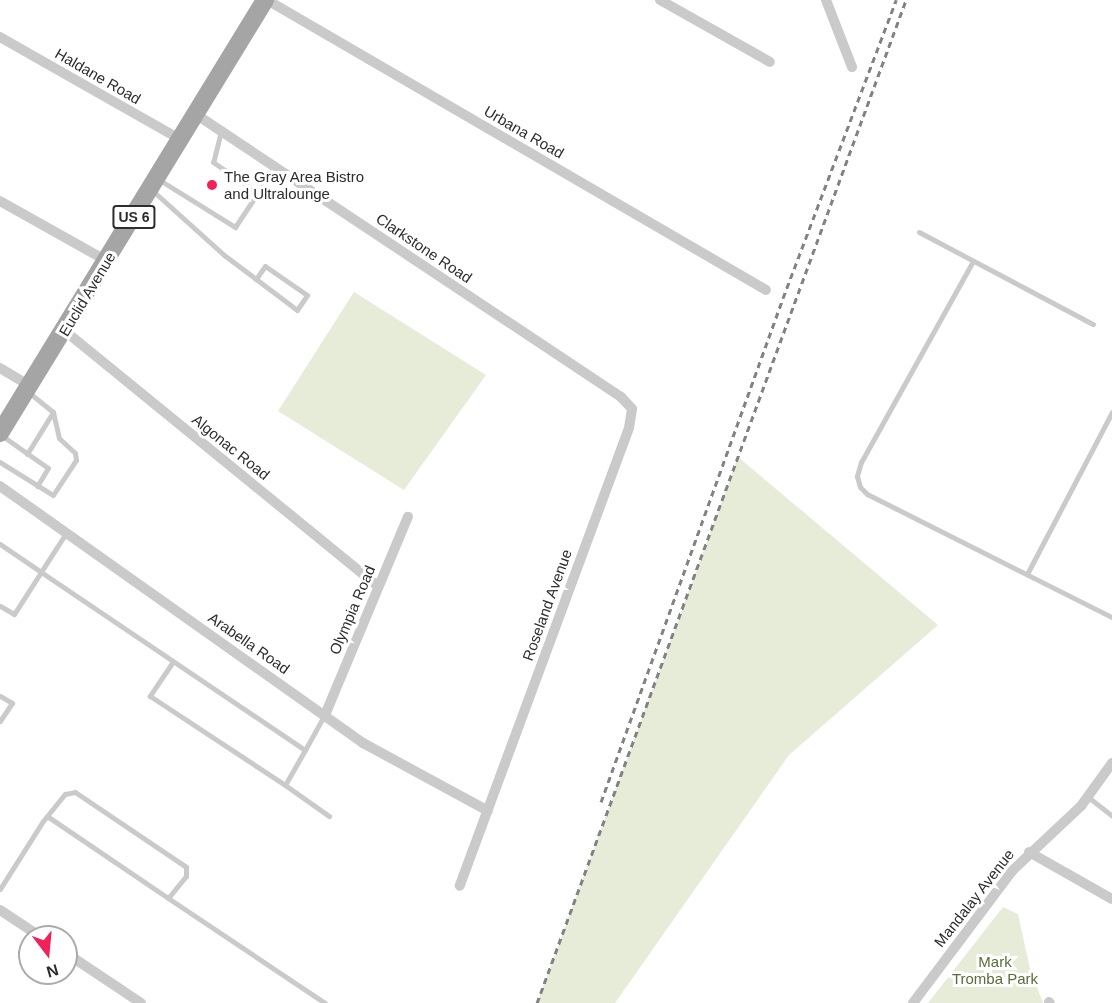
<!DOCTYPE html>
<html>
<head>
<meta charset="utf-8">
<style>
  body { margin:0 }
  #map { position:relative; width:1112px; height:1003px; overflow:hidden; background:#fff; font-family:Helvetica,sans-serif }
  div>[style] { position:absolute }
  .green>* { inset:0; background:#e7ecd9 }
  .lane>* { height:5px; margin:-2.5px; padding:0 2.5px; transform-origin:2.5px; border-radius:2.5px; background:#cacaca }
  .street>* { height:10px; margin:-5px; padding:0 5px; transform-origin:5px; border-radius:5px; background:#cacaca }
  .primary>* { height:18px; margin:-9px; padding:0 9px; transform-origin:9px; border-radius:9px; background:#a5a5a5 }
  .rail>* { height:3px; margin-top:-1.5px; transform-origin:0; background:repeating-linear-gradient(90deg,#828282 0 6px,transparent 0 10.5px) }
  .dots>* { width:16px; height:16px; translate:-50% -50%; box-sizing:border-box; border:3px solid #fff; border-radius:50% }
  span { translate:-50% -50%; white-space:nowrap; text-align:center; line-height:1.15; -webkit-text-stroke:6px #fff; paint-order:stroke }
  .shield-label span { padding:2px 4px; background:#fff; border:2px solid; border-radius:4px; -webkit-text-stroke-width:0 }
  .shield-label { font-size:14px; color:#2d2d2d; font-weight:700 }
  .street-label { font-size:15px; color:#2d2d2d }
  .poi-label { font-size:15px; color:#2d2d2d }
  .left { translate:0 -50%; text-align:left }
  .park-label { font-size:15px; color:#5a6c38 }
  .north { position:absolute; left:18px; top:925px; width:60px; height:60px; box-sizing:border-box; background:#fff; border:2px solid #ababab; border-radius:50%; rotate:164deg; font-size:16px; font-weight:700; line-height:24px; text-align:center; color:#2d2d2d }
  .north::after { content:''; display:block; margin:auto; width:21px; height:27px; background:#f22259; clip-path:polygon(50% 0,100% 100%,50% 72%,0 100%) }
</style>
</head>
<body>
<div id="map">
  <div class="green">
    <i style="clip-path:polygon(354px 292px,486px 375px,404px 490px,278px 411px)"></i>
    <i style="clip-path:polygon(738px 457px,938px 625px,789px 755px,615px 1003px,537px 1003px)"></i>
    <i style="clip-path:polygon(1003px 907px,1018px 914px,1030px 969px,1043px 1003px,928px 1003px)"></i>
  </div>
  <div class="lane">
    <i style="left:221px;top:131px;width:32px;rotate:104deg"></i>
    <i style="left:213px;top:162px;width:55px;rotate:34.6deg"></i>
    <i style="left:158px;top:179px;width:91px;rotate:31.9deg"></i>
    <i style="left:235px;top:227px;width:72px;rotate:-56.3deg"></i>
    <i style="left:153px;top:191px;width:96px;rotate:42deg"></i>
    <i style="left:224px;top:255px;width:91px;rotate:37deg"></i>
    <i style="left:297px;top:310px;width:18px;rotate:-56deg"></i>
    <i style="left:307px;top:295px;width:51px;rotate:-145.4deg"></i>
    <i style="left:265px;top:266px;width:16px;rotate:125deg"></i>
    <i style="left:919px;top:232px;width:197px;rotate:27.9deg"></i>
    <i style="left:973px;top:261px;width:230px;rotate:119.1deg"></i>
    <i style="left:861px;top:462px;width:15px;rotate:106deg"></i>
    <i style="left:857px;top:476px;width:11px;rotate:75deg"></i>
    <i style="left:860px;top:487px;width:10px;rotate:45deg"></i>
    <i style="left:867px;top:494px;width:274px;rotate:26.7deg"></i>
    <i style="left:1px;top:435px;width:57px;rotate:35.1deg"></i>
    <i style="left:48px;top:468px;width:21px;rotate:121deg"></i>
    <i style="left:27px;top:454px;width:49px;rotate:-58.2deg"></i>
    <i style="left:0;top:462px;width:62px;rotate:31.9deg"></i>
    <i style="left:53px;top:495px;width:42px;rotate:-56.7deg"></i>
    <i style="left:76px;top:460px;width:7px;rotate:-98deg"></i>
    <i style="left:75px;top:453px;width:22px;rotate:-137deg"></i>
    <i style="left:59px;top:438px;width:27px;rotate:-103deg"></i>
    <i style="left:53px;top:412px;width:32px;rotate:-141deg"></i>
    <i style="left:66px;top:533px;width:46px;rotate:122.7deg"></i>
    <i style="left:41px;top:572px;width:318px;rotate:34deg"></i>
    <i style="left:305px;top:750px;width:39px;rotate:-61deg"></i>
    <i style="left:0;top:544px;width:50px;rotate:34.3deg"></i>
    <i style="left:41px;top:572px;width:50px;rotate:122.7deg"></i>
    <i style="left:14px;top:614px;width:16px;rotate:-150deg"></i>
    <i style="left:1027px;top:574px;width:183px;rotate:-62.3deg"></i>
    <i style="left:172px;top:663px;width:40px;rotate:124deg"></i>
    <i style="left:150px;top:696px;width:162px;rotate:33.4deg"></i>
    <i style="left:0;top:696px;width:14px;rotate:30deg"></i>
    <i style="left:12px;top:703px;width:22px;rotate:124deg"></i>
    <i style="left:305px;top:750px;width:40px;rotate:119.7deg"></i>
    <i style="left:285px;top:785px;width:54px;rotate:35.2deg"></i>
    <i style="left:1088px;top:797px;width:31px;rotate:38deg"></i>
    <i style="left:0;top:889px;width:80px;rotate:-57.7deg"></i>
    <i style="left:43px;top:821px;width:35px;rotate:-51deg"></i>
    <i style="left:65px;top:794px;width:10px;rotate:-11deg"></i>
    <i style="left:75px;top:792px;width:134px;rotate:34deg"></i>
    <i style="left:186px;top:867px;width:9px;rotate:90deg"></i>
    <i style="left:186px;top:876px;width:28px;rotate:129deg"></i>
    <i style="left:168px;top:898px;width:146px;rotate:-145.9deg"></i>
    <i style="left:168px;top:898px;width:189px;rotate:33.8deg"></i>
  </div>
  <div class="street">
    <i style="left:267px;top:0;width:577px;rotate:30.16deg"></i>
    <i style="left:660px;top:0;width:126px;rotate:29.4deg"></i>
    <i style="left:826px;top:0;width:72px;rotate:68.8deg"></i>
    <i style="left:0;top:37px;width:208px;rotate:29.6deg"></i>
    <i style="left:197px;top:115px;width:509px;rotate:33.63deg"></i>
    <i style="left:621px;top:397px;width:16px;rotate:47deg"></i>
    <i style="left:632px;top:409px;width:19px;rotate:99deg"></i>
    <i style="left:629px;top:428px;width:488px;rotate:110.3deg"></i>
    <i style="left:0;top:201px;width:123px;rotate:29.3deg"></i>
    <i style="left:65px;top:331px;width:404px;rotate:39.2deg"></i>
    <i style="left:0;top:368px;width:35px;rotate:31deg"></i>
    <i style="left:0;top:486px;width:445px;rotate:35.3deg"></i>
    <i style="left:363px;top:743px;width:142px;rotate:28.5deg"></i>
    <i style="left:325px;top:715px;width:215px;rotate:-67.3deg"></i>
    <i style="left:1029px;top:852px;width:95px;rotate:29.5deg"></i>
    <i style="left:0;top:910px;width:49px;rotate:33.4deg"></i>
    <i style="left:66px;top:953px;width:90px;rotate:33.7deg"></i>
    <i style="left:1049px;top:1002px;width:1px;rotate:45deg"></i>
    <i style="left:913px;top:1003px;width:165px;rotate:-53.1deg"></i>
    <i style="left:1012px;top:871px;width:95px;rotate:-43.3deg"></i>
    <i style="left:1081px;top:806px;width:53px;rotate:-54.2deg"></i>
  </div>
  <div class="primary">
    <i style="left:0;top:433px;width:508px;rotate:-58.53deg"></i>
  </div>
  <div class="rail">
    <i style="left:601px;top:802px;width:536px;rotate:-70.14deg"></i>
    <i style="left:783px;top:298px;width:319px;rotate:-69.2deg"></i>
    <i style="left:537px;top:1003px;width:1069px;rotate:-69.8deg"></i>
  </div>
  <div class="dots">
    <i style="left:212px;top:185px;background:#f22259"></i>
  </div>
  <div class="shield-label">
    <span style="left:134px;top:217px">US 6</span>
  </div>
  <div class="street-label">
    <span style="left:98px;top:76px;rotate:30deg">Haldane Road</span>
    <span style="left:524px;top:132px;rotate:30deg">Urbana Road</span>
    <span style="left:424px;top:248px;rotate:34deg">Clarkstone Road</span>
    <span style="left:87px;top:294px;rotate:-59deg">Euclid Avenue</span>
    <span style="left:231px;top:447px;rotate:39deg">Algonac Road</span>
    <span style="left:547px;top:605px;rotate:-70deg">Roseland Avenue</span>
    <span style="left:352px;top:610px;rotate:-67deg">Olympia Road</span>
    <span style="left:249px;top:643px;rotate:35deg">Arabella Road</span>
    <span style="left:974px;top:898px;rotate:-52deg">Mandalay Avenue</span>
  </div>
  <div class="poi-label">
    <span class="left" style="left:224px;top:185px">The Gray Area Bistro<br>and Ultralounge</span>
  </div>
  <div class="park-label">
    <span style="left:995px;top:970px">Mark<br>Tromba Park</span>
  </div>
  <div class="north">N</div>
</div>
</body>
</html>
